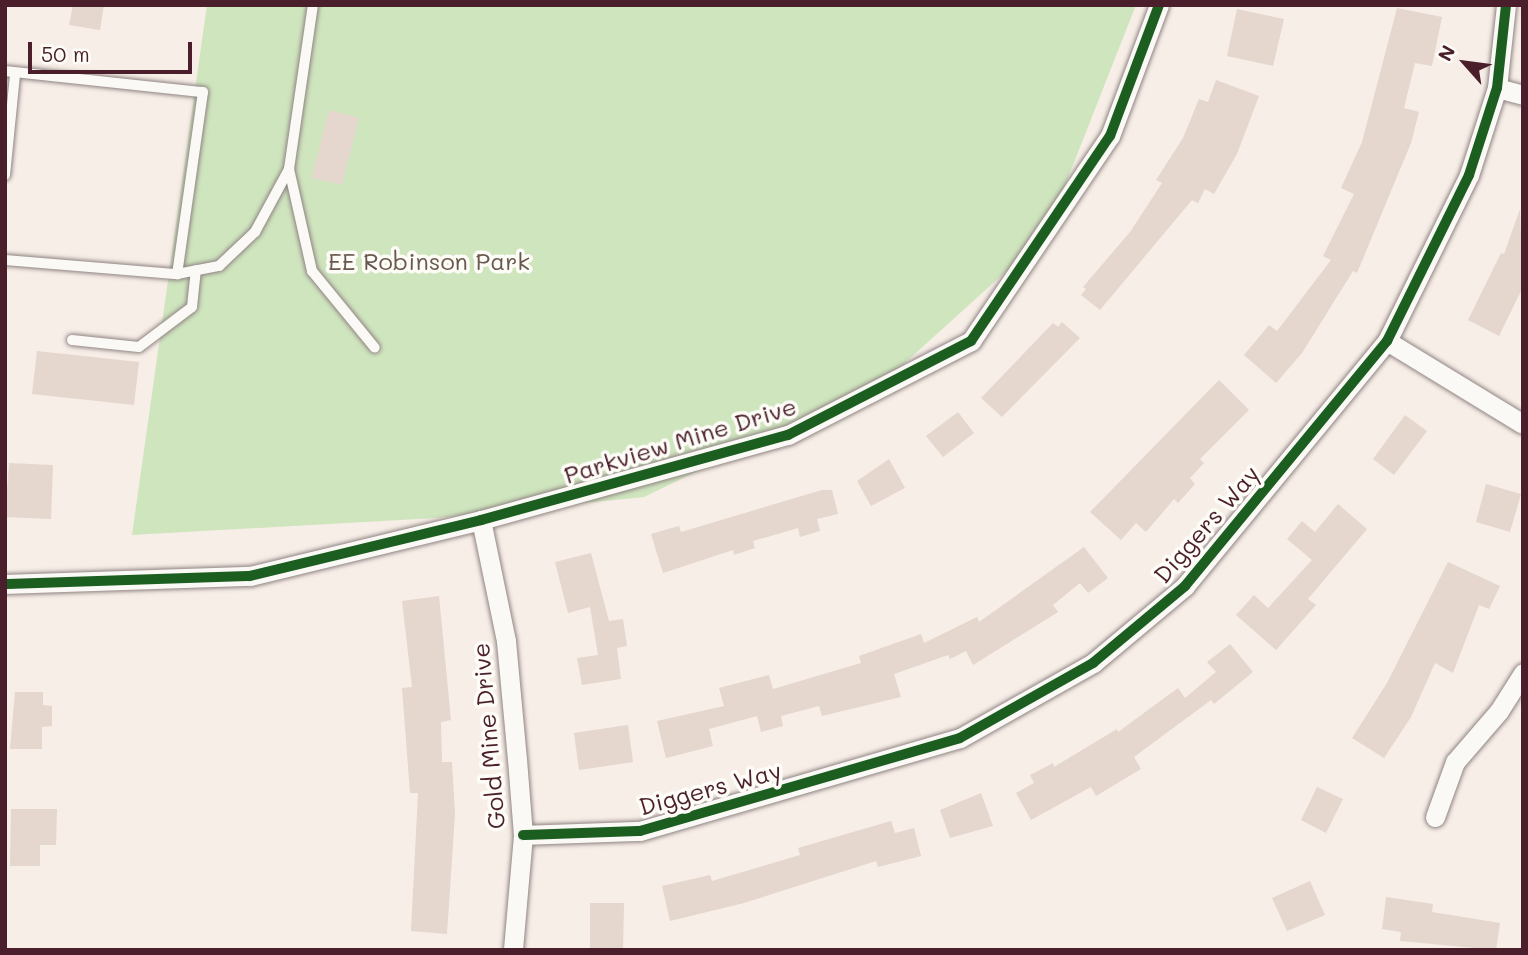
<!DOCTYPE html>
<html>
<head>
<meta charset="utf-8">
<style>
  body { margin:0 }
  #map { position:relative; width:1528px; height:955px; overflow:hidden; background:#f7eee7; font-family:Mali,sans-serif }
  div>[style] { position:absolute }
  .green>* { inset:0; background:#cfe5be }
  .building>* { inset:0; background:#e5d6ce }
  .roads { filter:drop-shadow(0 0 2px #908483) drop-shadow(0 0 2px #908483) }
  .lane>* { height:10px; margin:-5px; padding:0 5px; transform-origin:5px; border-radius:5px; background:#faf9f6 }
  .street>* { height:19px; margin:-9.5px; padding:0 9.5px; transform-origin:9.5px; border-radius:9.5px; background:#faf9f6 }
  .cycleway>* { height:10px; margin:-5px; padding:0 5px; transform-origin:5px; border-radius:5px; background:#1b5e20 }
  span { translate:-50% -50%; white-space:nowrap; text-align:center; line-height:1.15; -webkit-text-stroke:7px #fdfcf7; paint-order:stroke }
  .park-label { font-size:24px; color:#68584d }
  .street-label { font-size:24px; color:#4a1f2b }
  .frame { position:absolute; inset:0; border:7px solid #4a1f2b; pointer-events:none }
  .north { position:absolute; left:1430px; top:28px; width:70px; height:70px; -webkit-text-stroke:5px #fdfcf7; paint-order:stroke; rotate:298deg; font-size:19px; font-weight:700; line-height:28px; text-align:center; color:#4a1f2b }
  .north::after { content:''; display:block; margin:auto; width:24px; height:32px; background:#4a1f2b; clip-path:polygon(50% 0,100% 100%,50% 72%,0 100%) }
  .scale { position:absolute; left:28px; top:42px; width:164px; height:32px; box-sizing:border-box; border:4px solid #4a1f2b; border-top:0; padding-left:9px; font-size:21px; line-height:24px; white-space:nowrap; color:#4a1f2b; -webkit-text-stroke:5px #fdfcf7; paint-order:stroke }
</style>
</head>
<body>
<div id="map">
  <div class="green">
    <i style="clip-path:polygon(207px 5px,1136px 5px,1045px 236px,886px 380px,644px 497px,436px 518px,132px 535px)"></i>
  </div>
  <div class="building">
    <i style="clip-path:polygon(73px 5px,104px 5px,100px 30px,69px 25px)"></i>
    <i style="clip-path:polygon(1397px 8px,1442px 17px,1432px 66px,1415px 63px,1404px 108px,1419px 112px,1411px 143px,1357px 273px,1353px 271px,1302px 353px,1276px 383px,1244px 355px,1269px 325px,1277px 331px,1331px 260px,1323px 256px,1354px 194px,1341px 188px,1362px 142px)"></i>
    <i style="clip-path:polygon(1237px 9px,1284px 19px,1273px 66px,1227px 56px)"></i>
    <i style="clip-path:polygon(1216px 80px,1259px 96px,1237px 154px,1214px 194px,1205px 189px,1198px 203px,1192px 200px,1100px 310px,1081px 295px,1086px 289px,1083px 287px,1130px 232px,1162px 183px,1156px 180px,1183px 138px,1199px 99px,1208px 102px)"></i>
    <i style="clip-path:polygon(329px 110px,359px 118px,342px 185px,312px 178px)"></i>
    <i style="clip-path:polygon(1520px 209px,1523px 287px,1499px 336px,1468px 320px,1501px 253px,1504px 254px)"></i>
    <i style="clip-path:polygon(1062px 322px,1080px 338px,1002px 417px,981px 398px,1053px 323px,1058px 327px)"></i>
    <i style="clip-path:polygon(37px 351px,139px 362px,134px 405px,32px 394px)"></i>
    <i style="clip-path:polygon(1219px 380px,1249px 410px,1200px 459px,1204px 463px,1190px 478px,1195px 484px,1178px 503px,1174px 499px,1146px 532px,1136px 523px,1121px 540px,1090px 512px)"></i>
    <i style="clip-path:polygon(958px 412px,974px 433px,943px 457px,926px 436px)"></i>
    <i style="clip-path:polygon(1405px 415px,1427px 431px,1394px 475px,1373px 459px)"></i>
    <i style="clip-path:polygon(889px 459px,905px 488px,871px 506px,857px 481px)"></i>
    <i style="clip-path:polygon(9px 463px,53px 465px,51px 519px,5px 517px)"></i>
    <i style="clip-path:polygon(1486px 484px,1521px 494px,1510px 532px,1476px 522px)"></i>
    <i style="clip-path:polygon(822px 490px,832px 490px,838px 514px,817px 519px,820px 531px,800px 537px,798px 528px,753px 541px,755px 548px,734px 555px,733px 550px,663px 573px,651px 534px,679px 526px,681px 532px)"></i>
    <i style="clip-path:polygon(1338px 504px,1367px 529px,1308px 599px,1316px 605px,1276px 650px,1236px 615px,1254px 595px,1268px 608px,1312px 560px,1287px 539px,1302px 521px,1315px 532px)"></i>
    <i style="clip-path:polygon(1084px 547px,1108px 578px,1088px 593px,1080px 583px,1053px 605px,1058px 612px,973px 665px,966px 651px,950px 659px,948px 655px,894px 674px,901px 697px,822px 716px,819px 706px,781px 716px,783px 726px,761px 732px,757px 716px,709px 729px,713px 746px,666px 758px,657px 721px,724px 706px,719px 688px,769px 675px,773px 689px,861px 663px,859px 656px,921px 634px,924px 643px,977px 617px,979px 622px)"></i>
    <i style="clip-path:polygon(591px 553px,609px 621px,623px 619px,627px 646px,617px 648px,621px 679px,582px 685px,577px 658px,598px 655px,590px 607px,568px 613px,555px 562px)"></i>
    <i style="clip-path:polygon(1448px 562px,1500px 586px,1489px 609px,1479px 605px,1453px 673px,1435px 663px,1411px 717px,1384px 758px,1352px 738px,1387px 683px)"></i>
    <i style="clip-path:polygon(439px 596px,451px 720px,441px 722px,442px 762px,452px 762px,455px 814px,447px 934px,411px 931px,418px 793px,410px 793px,402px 688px,412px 687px,402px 601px)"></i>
    <i style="clip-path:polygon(1230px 644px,1253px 672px,1214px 704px,1211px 700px,1134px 757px,1141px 769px,1096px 796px,1091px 787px,1031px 820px,1016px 793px,1034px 783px,1030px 775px,1053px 763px,1054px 767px,1117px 729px,1118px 732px,1178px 688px,1185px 698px,1216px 672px,1207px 662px)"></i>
    <i style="clip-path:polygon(15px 692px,43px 692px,43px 705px,52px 706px,52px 726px,42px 727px,42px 749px,10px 749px)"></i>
    <i style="clip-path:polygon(628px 725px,633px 762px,579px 770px,574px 733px)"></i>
    <i style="clip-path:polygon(1317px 787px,1343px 799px,1326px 833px,1301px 820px)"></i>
    <i style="clip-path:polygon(981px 793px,993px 826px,950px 838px,940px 810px)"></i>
    <i style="clip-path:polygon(11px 809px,57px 809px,56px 845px,40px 845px,40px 866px,10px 866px)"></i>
    <i style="clip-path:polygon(891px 821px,895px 833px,914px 828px,921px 856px,878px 867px,876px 861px,744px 903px,670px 921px,662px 886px,710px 875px,712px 881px,800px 855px,798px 848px)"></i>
    <i style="clip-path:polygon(1310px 881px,1325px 915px,1287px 931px,1272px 898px)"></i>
    <i style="clip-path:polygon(1386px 897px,1433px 904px,1432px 912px,1500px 923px,1496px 950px,1400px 941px,1401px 932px,1382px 929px)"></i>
    <i style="clip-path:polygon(590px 903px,624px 903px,623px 950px,590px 950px)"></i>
  </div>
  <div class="roads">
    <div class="lane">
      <i style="left:5px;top:71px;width:199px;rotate:6.1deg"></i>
      <i style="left:203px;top:92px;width:184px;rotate:98.1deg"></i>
      <i style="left:289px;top:169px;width:105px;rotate:77.3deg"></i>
      <i style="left:312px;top:271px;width:99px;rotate:50.7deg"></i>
      <i style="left:5px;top:175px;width:100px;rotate:-84.3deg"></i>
      <i style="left:5px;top:260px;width:173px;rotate:4.7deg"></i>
      <i style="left:177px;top:274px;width:43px;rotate:-10.8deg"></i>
      <i style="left:219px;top:266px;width:50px;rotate:-43.4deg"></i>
      <i style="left:255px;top:232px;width:72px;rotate:-61.6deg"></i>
      <i style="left:289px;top:169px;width:166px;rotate:-81.7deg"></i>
      <i style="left:72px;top:340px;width:67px;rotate:6deg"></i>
      <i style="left:139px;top:347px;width:66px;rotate:-37deg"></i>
      <i style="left:192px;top:307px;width:37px;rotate:-84deg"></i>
    </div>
    <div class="street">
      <i style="left:1497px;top:88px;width:27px;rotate:15deg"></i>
      <i style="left:1387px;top:341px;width:159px;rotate:31.4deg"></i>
      <i style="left:481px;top:520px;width:124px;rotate:78.3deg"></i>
      <i style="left:506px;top:641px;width:119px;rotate:84.7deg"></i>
      <i style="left:517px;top:759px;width:76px;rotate:85.5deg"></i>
      <i style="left:523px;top:835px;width:115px;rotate:95deg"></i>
      <i style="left:5px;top:584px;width:245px;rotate:-1.9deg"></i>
      <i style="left:250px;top:576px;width:238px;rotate:-13.6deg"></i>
      <i style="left:481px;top:520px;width:319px;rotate:-15.5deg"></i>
      <i style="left:788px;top:435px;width:206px;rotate:-27.2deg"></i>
      <i style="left:971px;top:341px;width:248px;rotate:-55.9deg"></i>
      <i style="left:1110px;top:136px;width:140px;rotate:-69.5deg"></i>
      <i style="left:1435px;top:817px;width:59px;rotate:-70deg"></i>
      <i style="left:1455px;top:762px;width:67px;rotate:-49.2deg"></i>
      <i style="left:1499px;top:711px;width:45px;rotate:-57.7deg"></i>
      <i style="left:523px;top:835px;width:117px;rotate:-2deg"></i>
      <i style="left:640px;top:831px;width:333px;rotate:-16.2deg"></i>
      <i style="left:960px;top:738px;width:153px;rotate:-29.4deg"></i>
      <i style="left:1093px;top:663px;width:120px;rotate:-39.9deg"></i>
      <i style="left:1185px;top:586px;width:318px;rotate:-50.5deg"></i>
      <i style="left:1387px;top:341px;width:185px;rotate:-63.7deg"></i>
      <i style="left:1469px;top:175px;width:91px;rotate:-72.2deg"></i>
      <i style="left:1497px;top:88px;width:83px;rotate:-83.8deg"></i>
    </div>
  </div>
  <div class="cycleway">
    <i style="left:5px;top:584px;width:245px;rotate:-1.9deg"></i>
    <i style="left:250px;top:576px;width:238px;rotate:-13.6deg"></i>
    <i style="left:481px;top:520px;width:319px;rotate:-15.5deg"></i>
    <i style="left:788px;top:435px;width:206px;rotate:-27.2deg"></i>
    <i style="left:971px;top:341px;width:248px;rotate:-55.9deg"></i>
    <i style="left:1110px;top:136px;width:140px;rotate:-69.5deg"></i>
    <i style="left:523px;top:835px;width:117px;rotate:-2deg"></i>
    <i style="left:640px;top:831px;width:333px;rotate:-16.2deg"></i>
    <i style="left:960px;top:738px;width:153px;rotate:-29.4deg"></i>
    <i style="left:1093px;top:663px;width:120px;rotate:-39.9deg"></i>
    <i style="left:1185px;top:586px;width:318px;rotate:-50.5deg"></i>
    <i style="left:1387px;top:341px;width:185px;rotate:-63.7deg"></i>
    <i style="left:1469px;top:175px;width:91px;rotate:-72.2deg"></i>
    <i style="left:1497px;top:88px;width:83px;rotate:-83.8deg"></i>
  </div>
  <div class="park-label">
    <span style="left:429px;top:261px">EE Robinson Park</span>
  </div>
  <div class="street-label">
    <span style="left:680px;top:440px;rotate:-17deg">Parkview Mine Drive</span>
    <span style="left:1206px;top:524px;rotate:-49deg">Diggers Way</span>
    <span style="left:488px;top:736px;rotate:-95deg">Gold Mine Drive</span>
    <span style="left:710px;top:788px;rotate:-15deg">Diggers Way</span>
  </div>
  <div class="frame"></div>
  <div class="north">N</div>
  <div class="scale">50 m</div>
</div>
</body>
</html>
